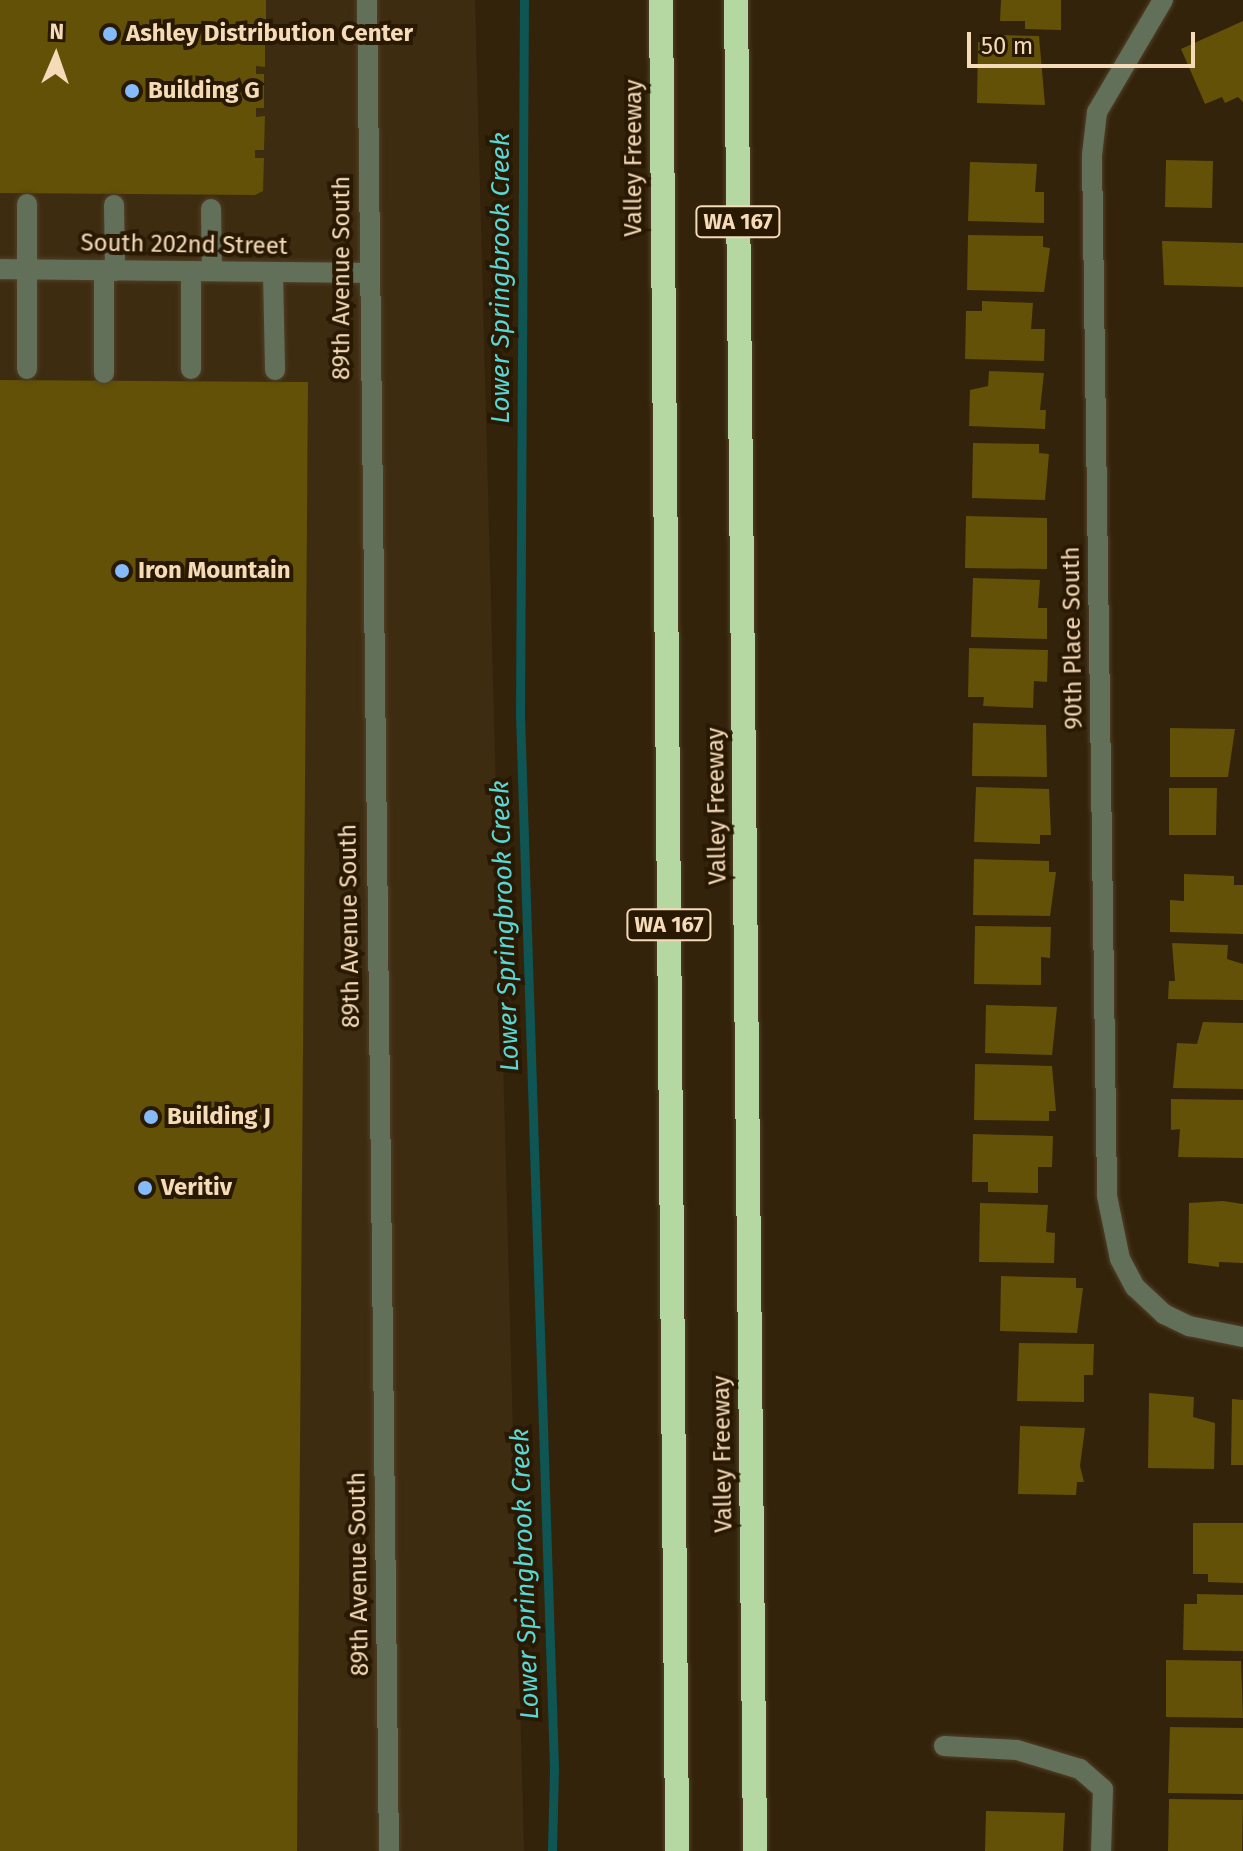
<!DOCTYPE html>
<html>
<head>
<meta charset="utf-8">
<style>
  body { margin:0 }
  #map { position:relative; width:1243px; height:1851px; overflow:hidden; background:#33230b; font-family:"Fira Sans",sans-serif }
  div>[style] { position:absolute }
  .built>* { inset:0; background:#3e2c11 }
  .stream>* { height:9px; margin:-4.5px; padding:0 4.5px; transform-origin:4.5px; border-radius:4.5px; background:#0e5554 }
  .building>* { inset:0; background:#625106 }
  .roads { filter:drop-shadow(0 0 2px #524027) drop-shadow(0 0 2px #524027) }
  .minor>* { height:20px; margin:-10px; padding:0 10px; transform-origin:10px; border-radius:10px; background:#62705a }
  .highway>* { height:24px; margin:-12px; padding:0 12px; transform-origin:12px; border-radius:12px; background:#b5d7a1 }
  .dots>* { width:22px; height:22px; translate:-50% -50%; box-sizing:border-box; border:4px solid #291903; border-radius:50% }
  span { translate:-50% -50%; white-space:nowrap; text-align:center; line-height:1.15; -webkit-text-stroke:8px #291903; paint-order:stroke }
  .shield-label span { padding:2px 6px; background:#291903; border:2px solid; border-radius:6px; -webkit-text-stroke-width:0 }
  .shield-label { font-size:22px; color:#f5dbb8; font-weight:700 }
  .poi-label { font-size:24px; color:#f5dbb8; font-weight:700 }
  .left { translate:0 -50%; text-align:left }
  .street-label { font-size:24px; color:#f5dbb8 }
  .water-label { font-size:26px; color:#58d7d5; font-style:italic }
  .north { position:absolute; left:16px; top:16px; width:80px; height:80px; -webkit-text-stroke:6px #291903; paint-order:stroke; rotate:2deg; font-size:22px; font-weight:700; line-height:32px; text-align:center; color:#f5dbb8 }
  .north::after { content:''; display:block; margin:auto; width:28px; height:36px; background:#f5dbb8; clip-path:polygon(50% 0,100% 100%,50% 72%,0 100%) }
  .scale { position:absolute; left:967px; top:32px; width:228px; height:36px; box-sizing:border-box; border:4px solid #f5dbb8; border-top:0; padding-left:10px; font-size:24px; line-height:28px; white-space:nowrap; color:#f5dbb8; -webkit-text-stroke:6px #291903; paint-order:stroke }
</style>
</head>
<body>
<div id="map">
  <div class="built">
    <i style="clip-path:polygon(0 0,475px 0,524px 1851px,0 1851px)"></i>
  </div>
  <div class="stream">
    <i style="left:524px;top:0;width:715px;rotate:90.32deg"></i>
    <i style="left:520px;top:715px;width:1054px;rotate:88.15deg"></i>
    <i style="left:554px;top:1768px;width:83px;rotate:91.4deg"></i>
  </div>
  <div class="building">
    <i style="clip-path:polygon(0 0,266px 0,266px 25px,257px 25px,257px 33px,265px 33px,265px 67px,256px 66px,256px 74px,264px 74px,264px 108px,256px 108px,256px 117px,265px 116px,264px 150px,255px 150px,255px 158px,264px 158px,263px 191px,255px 195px,0 193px)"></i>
    <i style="clip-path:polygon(1001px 0,1061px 0,1061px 30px,1025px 29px,1025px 21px,1000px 21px)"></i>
    <i style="clip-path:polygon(1243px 21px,1243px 102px,1238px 97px,1225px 103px,1222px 97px,1205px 104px,1181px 49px)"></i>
    <i style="clip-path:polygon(1002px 35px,1039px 36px,1045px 105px,977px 103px,978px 42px,1002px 42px)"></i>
    <i style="clip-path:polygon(1166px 160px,1213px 161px,1212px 208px,1165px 207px)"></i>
    <i style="clip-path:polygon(970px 162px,1037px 164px,1035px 192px,1044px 192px,1044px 223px,968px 221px)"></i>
    <i style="clip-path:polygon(968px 235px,1043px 236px,1043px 247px,1050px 248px,1044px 292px,967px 290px)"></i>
    <i style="clip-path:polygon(1162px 241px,1243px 243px,1243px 287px,1164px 285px)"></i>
    <i style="clip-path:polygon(982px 301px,1033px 303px,1031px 329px,1045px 329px,1044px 361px,965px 359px,966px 311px,982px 311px)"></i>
    <i style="clip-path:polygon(989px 371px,1044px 373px,1040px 410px,1046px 410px,1045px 429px,969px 426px,970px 390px,988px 386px)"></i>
    <i style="clip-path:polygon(0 380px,308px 382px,297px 1851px,0 1851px)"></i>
    <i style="clip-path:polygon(973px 443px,1039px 444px,1039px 453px,1049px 454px,1045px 500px,972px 498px)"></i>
    <i style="clip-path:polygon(966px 516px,1047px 518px,1047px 569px,965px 568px)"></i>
    <i style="clip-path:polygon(973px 578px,1040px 580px,1038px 608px,1047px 608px,1047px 639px,971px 637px)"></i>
    <i style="clip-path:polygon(969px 648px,1048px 650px,1047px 682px,1034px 681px,1033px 708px,983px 706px,984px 697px,968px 697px)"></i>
    <i style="clip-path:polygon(973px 723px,1046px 725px,1047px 777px,972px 776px)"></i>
    <i style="clip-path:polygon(1170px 728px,1235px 729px,1228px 777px,1170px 777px)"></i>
    <i style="clip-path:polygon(976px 787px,1049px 789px,1051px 835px,1040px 835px,1040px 844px,974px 842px)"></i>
    <i style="clip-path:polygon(1169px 788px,1217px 788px,1216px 835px,1169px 835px)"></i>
    <i style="clip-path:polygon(974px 859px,1049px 861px,1049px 872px,1056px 872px,1050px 916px,973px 915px)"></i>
    <i style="clip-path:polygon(1184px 874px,1234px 876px,1234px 885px,1243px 885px,1243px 934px,1170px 932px,1170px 900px,1184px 901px)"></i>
    <i style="clip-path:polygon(975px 926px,1051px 927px,1050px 958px,1041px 957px,1041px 985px,974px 984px)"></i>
    <i style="clip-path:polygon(1172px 943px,1228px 945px,1227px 959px,1243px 964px,1243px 1000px,1168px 999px,1169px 981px,1175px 981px)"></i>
    <i style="clip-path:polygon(986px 1005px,1057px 1007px,1052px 1055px,985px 1053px)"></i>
    <i style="clip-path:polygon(1203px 1022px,1243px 1023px,1243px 1089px,1173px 1088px,1177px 1043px,1197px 1044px)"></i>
    <i style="clip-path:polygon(975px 1064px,1052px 1066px,1056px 1111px,1049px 1111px,1049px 1121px,974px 1120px)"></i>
    <i style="clip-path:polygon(1171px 1099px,1243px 1100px,1243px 1158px,1178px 1157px,1180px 1129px,1171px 1130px)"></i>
    <i style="clip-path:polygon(973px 1134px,1053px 1136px,1052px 1167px,1038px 1167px,1038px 1193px,988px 1192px,988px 1182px,972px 1182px)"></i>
    <i style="clip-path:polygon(1223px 1201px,1243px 1204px,1243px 1263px,1219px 1262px,1219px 1267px,1188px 1263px,1189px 1203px)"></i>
    <i style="clip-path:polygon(980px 1203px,1048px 1205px,1046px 1232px,1055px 1233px,1054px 1263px,979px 1262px)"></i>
    <i style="clip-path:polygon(1001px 1276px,1076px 1278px,1076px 1288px,1083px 1288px,1077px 1333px,1000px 1331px)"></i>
    <i style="clip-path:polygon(1019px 1343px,1094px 1344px,1093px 1375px,1084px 1375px,1084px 1402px,1017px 1401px)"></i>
    <i style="clip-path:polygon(1149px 1393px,1194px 1397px,1193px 1417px,1215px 1423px,1214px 1469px,1148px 1468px)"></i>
    <i style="clip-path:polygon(1232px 1399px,1243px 1400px,1243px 1465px,1231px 1465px)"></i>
    <i style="clip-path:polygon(1020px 1426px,1085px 1428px,1080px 1466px,1084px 1482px,1077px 1482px,1076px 1495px,1018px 1494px)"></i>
    <i style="clip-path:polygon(1193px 1523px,1243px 1523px,1243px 1583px,1208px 1582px,1208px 1574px,1193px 1574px)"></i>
    <i style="clip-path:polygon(1197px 1594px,1243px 1595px,1243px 1651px,1183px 1650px,1184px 1604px,1197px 1604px)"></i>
    <i style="clip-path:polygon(1166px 1660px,1241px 1661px,1243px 1718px,1166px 1717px)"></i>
    <i style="clip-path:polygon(1170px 1727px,1243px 1728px,1243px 1794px,1168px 1793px)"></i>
    <i style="clip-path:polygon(1169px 1799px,1243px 1800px,1242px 1851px,1168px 1851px)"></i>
    <i style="clip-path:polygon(986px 1811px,1065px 1813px,1063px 1851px,985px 1851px)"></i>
  </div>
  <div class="roads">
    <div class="minor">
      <i style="left:367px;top:0;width:1851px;rotate:89.32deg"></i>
      <i style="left:1163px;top:0;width:130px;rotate:120.5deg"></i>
      <i style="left:1097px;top:112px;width:43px;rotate:96.6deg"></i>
      <i style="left:1092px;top:155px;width:1041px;rotate:89.17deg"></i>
      <i style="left:1107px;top:1196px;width:64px;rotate:78.3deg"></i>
      <i style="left:1120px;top:1259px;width:32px;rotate:62deg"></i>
      <i style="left:1135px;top:1287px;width:40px;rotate:43deg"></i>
      <i style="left:1164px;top:1314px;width:28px;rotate:26deg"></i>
      <i style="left:1189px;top:1326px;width:55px;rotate:11.5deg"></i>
      <i style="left:27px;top:204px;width:165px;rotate:90deg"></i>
      <i style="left:114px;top:205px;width:66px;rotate:89.1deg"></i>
      <i style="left:211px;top:209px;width:62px;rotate:89.1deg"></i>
      <i style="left:0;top:269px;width:367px;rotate:0.6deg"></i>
      <i style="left:273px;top:272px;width:98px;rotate:88.8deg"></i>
      <i style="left:191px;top:369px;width:98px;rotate:-90deg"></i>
      <i style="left:104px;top:373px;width:103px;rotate:-90deg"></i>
      <i style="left:944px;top:1746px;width:73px;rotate:3.1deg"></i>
      <i style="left:1017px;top:1750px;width:66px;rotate:16.8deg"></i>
      <i style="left:1080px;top:1769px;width:30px;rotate:41deg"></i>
      <i style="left:1103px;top:1789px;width:62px;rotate:91.8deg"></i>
    </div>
    <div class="highway">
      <i style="left:661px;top:0;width:1851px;rotate:89.5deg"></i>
      <i style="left:736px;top:0;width:1851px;rotate:89.41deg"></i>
    </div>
  </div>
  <div class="dots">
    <i style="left:110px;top:34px;background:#86bbfb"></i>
    <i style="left:132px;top:91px;background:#86bbfb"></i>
    <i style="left:122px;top:571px;background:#86bbfb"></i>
    <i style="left:151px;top:1117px;background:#86bbfb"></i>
    <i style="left:145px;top:1188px;background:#86bbfb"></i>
  </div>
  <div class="shield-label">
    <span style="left:738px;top:222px">WA 167</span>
    <span style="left:669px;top:925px">WA 167</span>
  </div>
  <div class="poi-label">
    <span class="left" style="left:126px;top:34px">Ashley Distribution Center</span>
    <span class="left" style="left:148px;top:91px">Building G</span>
    <span class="left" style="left:138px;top:571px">Iron Mountain</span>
    <span class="left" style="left:167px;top:1117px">Building J</span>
    <span class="left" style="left:161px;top:1188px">Veritiv</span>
  </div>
  <div class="street-label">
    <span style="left:634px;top:158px;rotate:-90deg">Valley Freeway</span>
    <span style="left:184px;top:245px;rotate:1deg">South 202nd Street</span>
    <span style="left:342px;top:278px;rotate:-90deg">89th Avenue South</span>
    <span style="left:1073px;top:638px;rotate:-91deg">90th Place South</span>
    <span style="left:717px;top:806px;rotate:-91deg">Valley Freeway</span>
    <span style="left:350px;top:926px;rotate:-91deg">89th Avenue South</span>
    <span style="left:723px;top:1454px;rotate:-91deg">Valley Freeway</span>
    <span style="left:359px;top:1574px;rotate:-91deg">89th Avenue South</span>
  </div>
  <div class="water-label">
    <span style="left:501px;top:278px;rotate:-90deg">Lower Springbrook Creek</span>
    <span style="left:505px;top:926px;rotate:-92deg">Lower Springbrook Creek</span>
    <span style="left:525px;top:1574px;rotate:-92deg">Lower Springbrook Creek</span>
  </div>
  <div class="north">N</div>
  <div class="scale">50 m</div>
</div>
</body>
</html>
